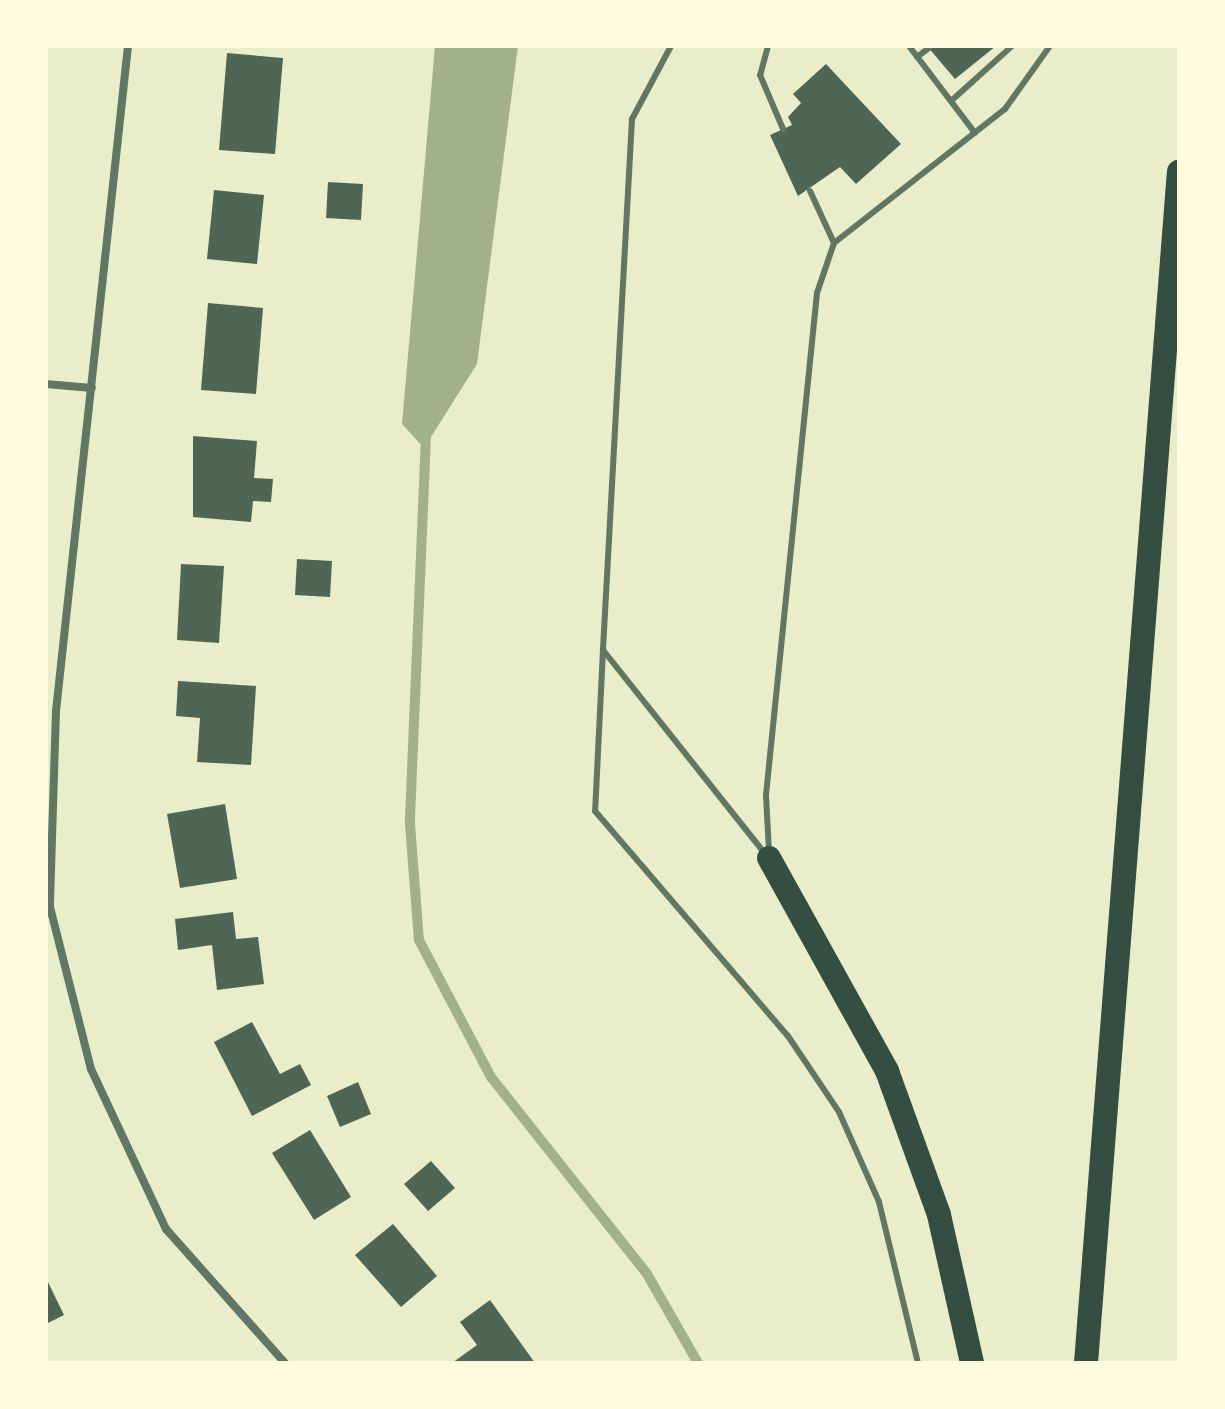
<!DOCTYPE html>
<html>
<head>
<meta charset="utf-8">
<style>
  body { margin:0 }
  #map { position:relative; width:1225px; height:1409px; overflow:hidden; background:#e9edc9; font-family:"Exo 2",sans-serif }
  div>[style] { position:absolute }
  .water>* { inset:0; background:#a3b18a }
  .stream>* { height:10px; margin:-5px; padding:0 5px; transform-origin:5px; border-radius:5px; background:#a3b18a }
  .building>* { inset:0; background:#4f6655 }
  .service>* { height:6px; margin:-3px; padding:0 3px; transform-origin:3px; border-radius:3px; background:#617663 }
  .minor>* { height:8px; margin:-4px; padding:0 4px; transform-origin:4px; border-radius:4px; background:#617663 }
  .motorway>* { height:24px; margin:-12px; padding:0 12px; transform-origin:12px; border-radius:12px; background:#344e41 }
  span { translate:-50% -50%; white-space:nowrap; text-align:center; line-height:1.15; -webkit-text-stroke:6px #fefae0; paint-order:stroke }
  .frame { position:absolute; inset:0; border:48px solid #fefae0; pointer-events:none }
</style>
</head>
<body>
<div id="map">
  <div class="water">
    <i style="clip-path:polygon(435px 46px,518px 46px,477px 364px,424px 448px,402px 424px)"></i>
  </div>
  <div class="stream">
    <i style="left:426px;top:436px;width:388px;rotate:92.4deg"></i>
    <i style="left:410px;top:824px;width:116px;rotate:85.6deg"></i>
    <i style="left:419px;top:940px;width:155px;rotate:62.3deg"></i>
    <i style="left:491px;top:1077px;width:251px;rotate:51.6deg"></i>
    <i style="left:647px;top:1274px;width:103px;rotate:60.2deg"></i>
  </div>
  <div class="building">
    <i style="clip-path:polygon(927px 46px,996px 46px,955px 79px)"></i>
    <i style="clip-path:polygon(227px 53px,283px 58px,275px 154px,219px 150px)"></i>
    <i style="clip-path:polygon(826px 64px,901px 144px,856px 184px,840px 167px,798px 196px,770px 135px,792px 125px,788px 117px,801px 103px,793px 94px)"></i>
    <i style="clip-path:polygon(328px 182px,363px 184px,361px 220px,326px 218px)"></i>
    <i style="clip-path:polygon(214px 190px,264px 195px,257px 264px,207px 259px)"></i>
    <i style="clip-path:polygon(208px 303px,263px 308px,256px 394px,201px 390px)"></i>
    <i style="clip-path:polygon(193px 436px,257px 441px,254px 478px,273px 479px,271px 502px,253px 501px,251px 522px,193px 517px)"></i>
    <i style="clip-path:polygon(297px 559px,332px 561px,330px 597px,295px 595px)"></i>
    <i style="clip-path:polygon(181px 564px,224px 566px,219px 643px,177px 640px)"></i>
    <i style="clip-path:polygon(178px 681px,256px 686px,251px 765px,197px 762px,200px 718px,176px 716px)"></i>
    <i style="clip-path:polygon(225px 804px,237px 879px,180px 888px,167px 814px)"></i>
    <i style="clip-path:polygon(233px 912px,236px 939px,258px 937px,264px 984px,217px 990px,212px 945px,178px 950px,175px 919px)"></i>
    <i style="clip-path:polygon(252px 1022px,280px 1074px,300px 1064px,311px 1085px,252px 1116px,214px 1042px)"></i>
    <i style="clip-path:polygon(358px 1082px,371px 1114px,340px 1127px,327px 1096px)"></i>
    <i style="clip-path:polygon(310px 1130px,351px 1197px,314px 1220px,272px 1153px)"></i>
    <i style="clip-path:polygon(431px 1161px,455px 1188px,428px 1211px,404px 1184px)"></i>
    <i style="clip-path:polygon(393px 1224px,437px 1276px,401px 1307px,355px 1255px)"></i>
    <i style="clip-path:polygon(46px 1278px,64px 1315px,46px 1324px)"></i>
    <i style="clip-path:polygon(490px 1300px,535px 1363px,452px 1363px,477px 1345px,460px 1322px)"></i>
  </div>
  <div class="service">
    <i style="left:671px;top:46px;width:83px;rotate:118.1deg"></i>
    <i style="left:632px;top:119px;width:532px;rotate:93.13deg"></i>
    <i style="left:603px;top:650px;width:262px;rotate:51.5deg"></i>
    <i style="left:768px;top:46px;width:30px;rotate:105deg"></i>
    <i style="left:760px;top:75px;width:59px;rotate:66.9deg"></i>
    <i style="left:909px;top:46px;width:109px;rotate:52.8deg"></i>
    <i style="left:917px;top:57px;width:15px;rotate:-37deg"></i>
    <i style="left:951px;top:101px;width:82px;rotate:-42deg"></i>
    <i style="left:810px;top:191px;width:57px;rotate:65.2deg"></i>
    <i style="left:603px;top:650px;width:161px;rotate:92.8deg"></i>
    <i style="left:595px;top:811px;width:296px;rotate:49.4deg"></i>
    <i style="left:788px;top:1036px;width:92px;rotate:56.1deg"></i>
    <i style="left:839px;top:1112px;width:98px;rotate:66deg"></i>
    <i style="left:879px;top:1202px;width:166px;rotate:76.4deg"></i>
    <i style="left:769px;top:851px;width:56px;rotate:-93.1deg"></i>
    <i style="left:766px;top:795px;width:505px;rotate:-84.2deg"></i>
    <i style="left:817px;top:293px;width:53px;rotate:-71.2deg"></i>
    <i style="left:834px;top:243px;width:217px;rotate:-38.1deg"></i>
    <i style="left:1005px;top:109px;width:77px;rotate:-54.5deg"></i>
  </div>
  <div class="minor">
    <i style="left:128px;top:46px;width:669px;rotate:96.18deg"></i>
    <i style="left:56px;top:711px;width:196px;rotate:91.8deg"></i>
    <i style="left:50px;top:907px;width:167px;rotate:75.8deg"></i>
    <i style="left:91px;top:1069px;width:177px;rotate:64.9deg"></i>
    <i style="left:166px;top:1229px;width:179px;rotate:48.4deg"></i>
    <i style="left:46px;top:384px;width:46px;rotate:5deg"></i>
  </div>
  <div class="motorway">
    <i style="left:769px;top:858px;width:244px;rotate:61deg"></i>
    <i style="left:887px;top:1071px;width:153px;rotate:70.1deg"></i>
    <i style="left:939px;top:1215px;width:152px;rotate:77.4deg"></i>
    <i style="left:1086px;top:1363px;width:1195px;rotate:-85.54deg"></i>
  </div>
  <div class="frame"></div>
</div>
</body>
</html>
